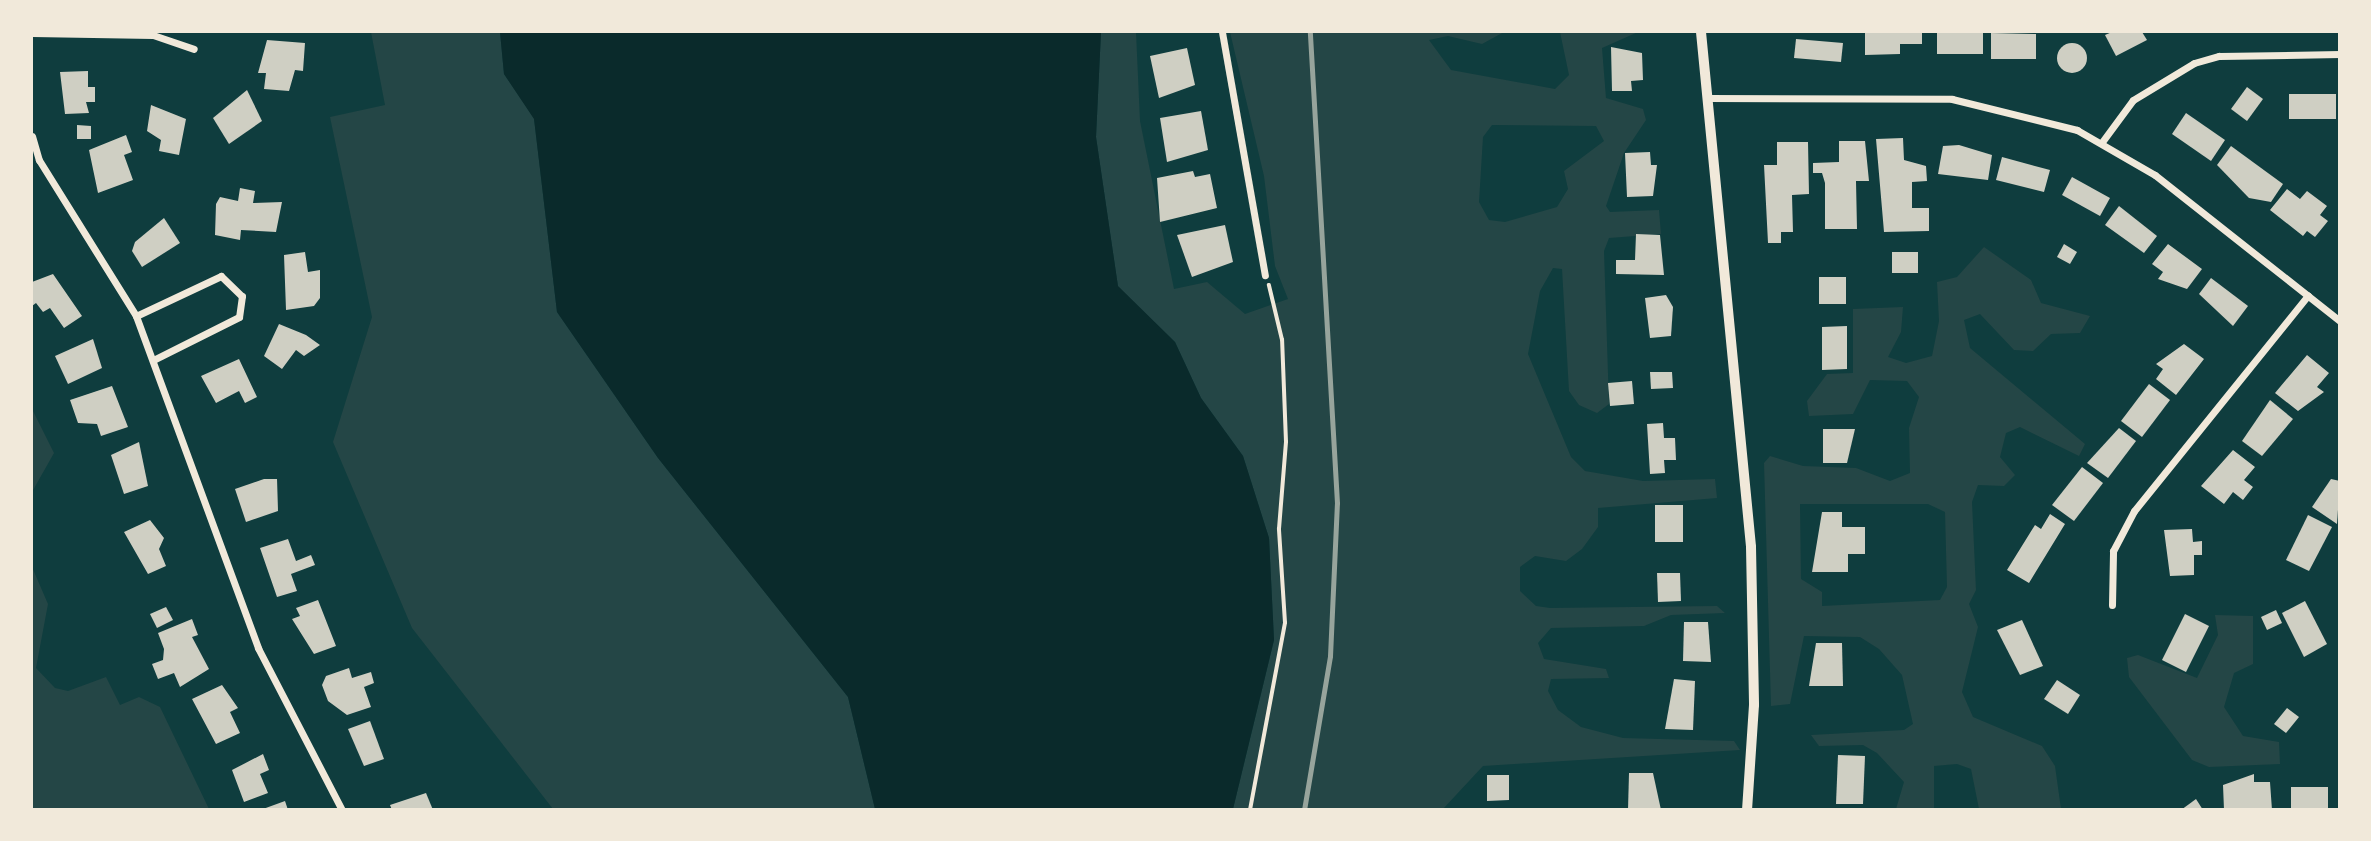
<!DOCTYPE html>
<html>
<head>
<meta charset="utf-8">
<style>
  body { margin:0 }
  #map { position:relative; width:2371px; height:841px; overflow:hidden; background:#0f3d3e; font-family:"PT Sans",sans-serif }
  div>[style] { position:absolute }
  .green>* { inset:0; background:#244646 }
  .water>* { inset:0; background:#0a2a2b }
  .building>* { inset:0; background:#cfcfc3 }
  .round { border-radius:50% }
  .path>* { height:3.5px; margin:-1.75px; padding:0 1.75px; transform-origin:1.75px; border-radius:1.75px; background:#f1e9da }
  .minor>* { height:7px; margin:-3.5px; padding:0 3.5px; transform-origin:3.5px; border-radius:3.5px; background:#f1e9da }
  .tertiary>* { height:10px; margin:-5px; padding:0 5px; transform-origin:5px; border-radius:5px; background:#f1e9da }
  .rail>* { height:5px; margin:-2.5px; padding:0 2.5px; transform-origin:2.5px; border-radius:2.5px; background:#97a49c }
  span { translate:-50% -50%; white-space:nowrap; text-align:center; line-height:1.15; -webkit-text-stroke:7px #f1e9da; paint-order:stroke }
  .frame { position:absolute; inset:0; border:33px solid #f1e9da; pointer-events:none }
</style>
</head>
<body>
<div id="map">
  <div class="green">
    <i style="clip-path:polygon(371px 32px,500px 32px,504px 74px,534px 118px,557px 312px,658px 458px,848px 697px,875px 809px,553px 809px,412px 628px,333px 442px,372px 317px,330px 117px,385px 105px)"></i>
    <i style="clip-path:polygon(evenodd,1101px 32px,1136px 32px,1140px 121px,1174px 289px,1207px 282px,1245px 314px,1288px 299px,1275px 266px,1264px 176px,1230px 32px,1504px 32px,1482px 44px,1448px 36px,1429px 40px,1451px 70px,1555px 89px,1569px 75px,1560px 32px,1638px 32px,1602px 48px,1606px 98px,1643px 109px,1646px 120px,1624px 153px,1606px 206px,1610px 212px,1659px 210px,1661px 234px,1609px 238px,1604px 251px,1609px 404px,1597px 413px,1579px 405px,1569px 391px,1562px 269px,1553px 268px,1540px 291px,1528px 354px,1571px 457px,1585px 471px,1643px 481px,1715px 479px,1717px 498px,1598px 508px,1598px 527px,1582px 549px,1566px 561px,1535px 556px,1520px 567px,1520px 591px,1536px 606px,1550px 608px,1717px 606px,1725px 613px,1671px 615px,1644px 626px,1551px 628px,1538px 643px,1544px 659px,1606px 669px,1609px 678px,1551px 679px,1548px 691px,1558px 710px,1581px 727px,1623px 738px,1734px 741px,1740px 750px,1483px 766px,1443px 809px,1233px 809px,1274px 640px,1269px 538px,1243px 456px,1201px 398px,1175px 342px,1118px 287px,1096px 137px,1101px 32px,1492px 125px,1596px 126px,1604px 141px,1564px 171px,1568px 189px,1557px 207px,1505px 222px,1489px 220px,1479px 202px,1483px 137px,1492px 125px)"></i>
    <i style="clip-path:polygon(evenodd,1984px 247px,2031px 280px,2041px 303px,2090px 316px,2080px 333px,2051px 334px,2033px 351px,2014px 350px,1980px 314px,1964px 320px,1970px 348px,2085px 444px,2079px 456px,2020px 427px,2006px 433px,2000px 457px,2015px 475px,2004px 486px,1978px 485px,1972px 502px,1976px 590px,1969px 604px,1978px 627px,1962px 692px,1973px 717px,2042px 746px,2055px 766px,2061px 809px,1979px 809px,1971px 769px,1957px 764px,1934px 766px,1934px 809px,1896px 809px,1904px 782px,1877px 753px,1863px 745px,1819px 746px,1811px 735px,1904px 730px,1913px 724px,1902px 675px,1879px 649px,1860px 637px,1804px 636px,1790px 704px,1771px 706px,1764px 463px,1770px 456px,1803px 466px,1856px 468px,1890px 481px,1910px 473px,1909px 428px,1919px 397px,1907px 381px,1870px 380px,1853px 414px,1809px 416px,1807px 401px,1827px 374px,1853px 373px,1853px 309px,1903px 307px,1901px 332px,1888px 357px,1906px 363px,1932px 356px,1939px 321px,1937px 282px,1957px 277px,1984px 247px,1928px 504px,1945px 512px,1947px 587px,1940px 600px,1822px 606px,1822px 592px,1801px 579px,1800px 504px,1928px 504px)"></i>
    <i style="clip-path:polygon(32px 409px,54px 453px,32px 492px)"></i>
    <i style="clip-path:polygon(32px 567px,48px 604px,36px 668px,55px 688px,68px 691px,106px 677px,120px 705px,139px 697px,160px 707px,209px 809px,32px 809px)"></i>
    <i style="clip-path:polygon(2215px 615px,2253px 616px,2253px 664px,2234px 673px,2224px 707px,2243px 736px,2279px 742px,2280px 764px,2209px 767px,2192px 760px,2129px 677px,2127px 658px,2138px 655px,2197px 678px,2218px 635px)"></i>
  </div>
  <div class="water">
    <i style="clip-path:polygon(500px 32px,1101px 32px,1096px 137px,1118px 286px,1175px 342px,1201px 398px,1243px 456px,1269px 538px,1274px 640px,1233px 809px,875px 809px,848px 697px,658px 458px,557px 312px,534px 119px,504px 74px)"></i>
  </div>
  <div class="building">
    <i style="clip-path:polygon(1922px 32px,1922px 44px,1900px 44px,1900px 54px,1865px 55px,1865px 33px)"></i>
    <i style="clip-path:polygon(1937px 32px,1983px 32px,1983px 54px,1937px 54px)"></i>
    <i style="clip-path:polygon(2112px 32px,2142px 32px,2147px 40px,2116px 56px,2105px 35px)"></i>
    <i style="clip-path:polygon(1991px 33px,2036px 34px,2036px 59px,1991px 59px)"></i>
    <i style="clip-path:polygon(1796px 39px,1843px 43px,1841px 62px,1794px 58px)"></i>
    <i style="clip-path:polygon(267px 40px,305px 43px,303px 71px,295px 70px,289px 91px,264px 89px,266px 73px,258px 73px)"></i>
    <i class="round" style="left:2057px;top:43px;width:30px;height:30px"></i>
    <i style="clip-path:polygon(1611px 47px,1642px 53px,1643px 80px,1631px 81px,1632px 91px,1612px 91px)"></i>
    <i style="clip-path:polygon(1187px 48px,1195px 85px,1159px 98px,1150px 56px)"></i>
    <i style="clip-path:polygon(88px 71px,88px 87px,95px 87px,95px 102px,86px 102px,89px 113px,65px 114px,60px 72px)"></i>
    <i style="clip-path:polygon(2247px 87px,2263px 99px,2247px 121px,2231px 109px)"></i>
    <i style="clip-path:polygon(247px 90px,262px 121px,229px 144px,213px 118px)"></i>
    <i style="clip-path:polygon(2289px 94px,2336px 94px,2336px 119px,2289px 119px)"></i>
    <i style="clip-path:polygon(151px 105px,186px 119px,179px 155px,159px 151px,161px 140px,147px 131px)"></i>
    <i style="clip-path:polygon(1201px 111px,1208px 150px,1167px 162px,1160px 118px)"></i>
    <i style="clip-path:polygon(2186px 113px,2225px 140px,2211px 161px,2172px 134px)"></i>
    <i style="clip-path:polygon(77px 125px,91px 126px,91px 139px,77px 139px)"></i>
    <i style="clip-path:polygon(126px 135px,132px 152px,124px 155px,133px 180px,98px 193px,89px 150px)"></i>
    <i style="clip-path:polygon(1903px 138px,1904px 160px,1926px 166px,1927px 181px,1912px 182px,1912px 208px,1929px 208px,1929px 231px,1884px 232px,1876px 139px)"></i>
    <i style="clip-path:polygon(1839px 141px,1865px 141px,1869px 181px,1856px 181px,1857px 229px,1825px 229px,1825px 183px,1822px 173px,1813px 173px,1813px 163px,1839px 162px)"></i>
    <i style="clip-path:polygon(1777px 142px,1808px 142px,1809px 194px,1792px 195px,1793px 232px,1781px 232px,1781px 243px,1768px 243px,1764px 165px,1777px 165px)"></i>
    <i style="clip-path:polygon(1959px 145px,1992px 155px,1988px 180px,1938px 174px,1943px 146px)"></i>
    <i style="clip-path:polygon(2231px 146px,2283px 184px,2271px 202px,2249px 198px,2217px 165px)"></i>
    <i style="clip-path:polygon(1650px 152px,1651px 165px,1657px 165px,1653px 196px,1627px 197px,1625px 153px)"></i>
    <i style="clip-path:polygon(2002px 157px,2050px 170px,2044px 192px,1996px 180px)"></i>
    <i style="clip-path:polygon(1193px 171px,1195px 177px,1210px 174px,1217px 208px,1160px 222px,1157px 178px)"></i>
    <i style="clip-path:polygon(2072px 177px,2110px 198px,2100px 216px,2062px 195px)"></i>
    <i style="clip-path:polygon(240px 188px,255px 191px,253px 203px,282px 202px,276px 232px,241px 230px,240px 240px,215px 235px,216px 204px,220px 197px,238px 201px)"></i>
    <i style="clip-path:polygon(2287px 189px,2300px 199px,2307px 191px,2327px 206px,2320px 215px,2328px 221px,2315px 237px,2307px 231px,2303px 236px,2270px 210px)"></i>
    <i style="clip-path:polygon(2119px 206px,2157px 236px,2144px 253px,2105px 225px)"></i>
    <i style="clip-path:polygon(164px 218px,180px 243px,142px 267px,132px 251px,135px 242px)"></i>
    <i style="clip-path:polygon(1225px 225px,1233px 262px,1192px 277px,1177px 235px)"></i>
    <i style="clip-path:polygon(1636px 234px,1660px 235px,1664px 275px,1616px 274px,1616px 260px,1635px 260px)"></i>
    <i style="clip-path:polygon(2064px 244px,2077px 252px,2070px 264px,2057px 257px)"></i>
    <i style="clip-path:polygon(2168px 244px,2202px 269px,2187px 289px,2158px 279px,2163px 272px,2152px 264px)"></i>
    <i style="clip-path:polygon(305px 252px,308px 272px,320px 270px,320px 298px,314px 306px,286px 310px,284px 255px)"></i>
    <i style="clip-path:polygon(1892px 252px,1918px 252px,1918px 273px,1892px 273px)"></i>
    <i style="clip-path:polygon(53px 274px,82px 316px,64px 328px,50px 308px,43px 312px,36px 303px,32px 306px,32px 282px)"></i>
    <i style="clip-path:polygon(1819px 277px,1846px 277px,1846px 304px,1819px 304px)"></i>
    <i style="clip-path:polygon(2211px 278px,2248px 306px,2233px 326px,2199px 294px)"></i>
    <i style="clip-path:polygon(1666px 295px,1673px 307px,1671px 336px,1650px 338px,1645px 298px)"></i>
    <i style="clip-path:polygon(279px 324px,306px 335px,320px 345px,304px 356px,296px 350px,282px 369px,264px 356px)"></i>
    <i style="clip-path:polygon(1847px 326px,1847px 369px,1822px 370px,1822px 327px)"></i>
    <i style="clip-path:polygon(93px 339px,102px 368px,68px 384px,55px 356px)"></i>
    <i style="clip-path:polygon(2184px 344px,2204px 359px,2176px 395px,2156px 379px,2163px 369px,2156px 364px)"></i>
    <i style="clip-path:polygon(2307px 355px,2329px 373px,2317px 387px,2324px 392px,2298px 411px,2275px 393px)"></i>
    <i style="clip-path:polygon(239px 359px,257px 397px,245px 403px,239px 391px,216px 403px,201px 376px)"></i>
    <i style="clip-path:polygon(1650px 372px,1672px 372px,1673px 388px,1651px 389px)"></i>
    <i style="clip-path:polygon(1632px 381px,1634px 404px,1610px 406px,1608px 383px)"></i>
    <i style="clip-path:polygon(2149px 384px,2170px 400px,2142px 437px,2121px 421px)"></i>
    <i style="clip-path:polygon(112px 386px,128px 427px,101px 436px,97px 424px,78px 423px,70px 400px)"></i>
    <i style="clip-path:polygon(2270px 400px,2293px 419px,2262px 456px,2242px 441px)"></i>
    <i style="clip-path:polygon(1663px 423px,1664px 438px,1675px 438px,1676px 460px,1664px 460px,1665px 473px,1650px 474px,1647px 424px)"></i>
    <i style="clip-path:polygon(2119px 428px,2136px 441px,2108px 478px,2087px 463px)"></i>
    <i style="clip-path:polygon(1823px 429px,1855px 429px,1847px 463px,1823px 463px)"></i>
    <i style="clip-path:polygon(139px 442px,148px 486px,124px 494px,111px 455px)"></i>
    <i style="clip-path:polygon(2233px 450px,2255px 467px,2244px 480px,2253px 487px,2243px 500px,2233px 492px,2224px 504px,2201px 486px)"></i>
    <i style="clip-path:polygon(2082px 467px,2103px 483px,2074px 521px,2052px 505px)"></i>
    <i style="clip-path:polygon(264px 479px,277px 479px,278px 511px,246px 522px,235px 489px)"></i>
    <i style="clip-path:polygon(2331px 479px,2340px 481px,2337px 524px,2312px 507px)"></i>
    <i style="clip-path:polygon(1655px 505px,1683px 505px,1683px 542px,1655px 542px)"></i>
    <i style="clip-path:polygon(1822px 512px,1842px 512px,1842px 527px,1865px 527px,1865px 554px,1848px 554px,1848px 572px,1812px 572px)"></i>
    <i style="clip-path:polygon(2050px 514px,2065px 524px,2029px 583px,2007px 570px,2035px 525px,2041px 529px)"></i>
    <i style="clip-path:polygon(2308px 515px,2332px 527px,2309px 571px,2286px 560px)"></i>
    <i style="clip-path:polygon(150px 520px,164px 538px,159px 549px,166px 566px,148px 574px,124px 532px)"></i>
    <i style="clip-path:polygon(2192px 529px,2193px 542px,2202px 541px,2202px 555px,2194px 555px,2194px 575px,2170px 576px,2164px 530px)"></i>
    <i style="clip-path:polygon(288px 539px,296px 561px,311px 555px,315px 565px,291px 574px,297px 591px,277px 597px,260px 548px)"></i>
    <i style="clip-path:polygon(1657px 573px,1680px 573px,1681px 601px,1658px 602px)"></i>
    <i style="clip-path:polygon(318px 600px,336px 646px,314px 654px,292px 619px,300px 616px,296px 608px)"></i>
    <i style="clip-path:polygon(2305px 601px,2327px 644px,2304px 657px,2282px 613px)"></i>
    <i style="clip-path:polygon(166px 607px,173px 620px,157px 628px,150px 614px)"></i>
    <i style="clip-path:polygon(2276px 610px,2282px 623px,2267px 630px,2261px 617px)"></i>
    <i style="clip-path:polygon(2185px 614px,2209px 626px,2186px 672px,2162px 660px)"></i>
    <i style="clip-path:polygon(192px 619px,198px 635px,192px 637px,209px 669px,180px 687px,174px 673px,158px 679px,152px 664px,163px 660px,164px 649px,158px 633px)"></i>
    <i style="clip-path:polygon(2022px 620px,2043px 666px,2020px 675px,1997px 630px)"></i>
    <i style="clip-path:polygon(1684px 622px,1708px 622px,1711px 662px,1683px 661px)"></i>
    <i style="clip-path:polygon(1816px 643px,1842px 643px,1843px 686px,1809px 686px)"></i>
    <i style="clip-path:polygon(349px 668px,352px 678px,371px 672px,374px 683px,364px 687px,371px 707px,347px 715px,328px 701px,322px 685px,326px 676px)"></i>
    <i style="clip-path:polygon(1674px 679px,1695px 681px,1693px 730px,1665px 729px)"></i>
    <i style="clip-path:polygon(2057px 680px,2080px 695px,2068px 714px,2044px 699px)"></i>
    <i style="clip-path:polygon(222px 685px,238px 708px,230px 712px,240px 733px,216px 744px,192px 699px)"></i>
    <i style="clip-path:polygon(2287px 708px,2299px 717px,2286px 733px,2274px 724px)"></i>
    <i style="clip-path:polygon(370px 721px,384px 759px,364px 766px,348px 729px)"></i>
    <i style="clip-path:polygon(263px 754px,269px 770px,260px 774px,268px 793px,244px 802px,232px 770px)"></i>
    <i style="clip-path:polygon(1838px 755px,1865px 756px,1863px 804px,1836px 804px)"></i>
    <i style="clip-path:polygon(1629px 773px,1653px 773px,1661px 810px,1628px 810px)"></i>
    <i style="clip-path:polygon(2254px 774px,2254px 782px,2270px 782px,2272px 810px,2224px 810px,2223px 785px)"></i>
    <i style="clip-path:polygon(1487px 775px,1509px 775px,1509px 800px,1487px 801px)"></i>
    <i style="clip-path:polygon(2291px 787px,2328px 787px,2328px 810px,2291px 810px)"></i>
    <i style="clip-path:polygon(426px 793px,433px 810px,392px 810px,390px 805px)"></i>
    <i style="clip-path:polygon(2196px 799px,2203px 810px,2181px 810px)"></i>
    <i style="clip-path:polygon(285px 801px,288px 810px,263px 810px,263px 809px)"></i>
  </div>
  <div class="path">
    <i style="left:1250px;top:810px;width:190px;rotate:-79.4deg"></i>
    <i style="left:1285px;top:623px;width:94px;rotate:-93.7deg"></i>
    <i style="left:1279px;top:529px;width:87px;rotate:-85.4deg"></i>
    <i style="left:1286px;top:442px;width:102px;rotate:-92.2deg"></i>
    <i style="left:1282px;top:340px;width:56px;rotate:-103.5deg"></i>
  </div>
  <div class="minor">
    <i style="left:1222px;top:32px;width:247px;rotate:80deg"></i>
    <i style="left:32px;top:33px;width:121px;rotate:0.9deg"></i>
    <i style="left:153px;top:35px;width:43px;rotate:18.9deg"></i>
    <i style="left:1708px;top:98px;width:244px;rotate:0.2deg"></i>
    <i style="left:1952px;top:99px;width:129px;rotate:13.9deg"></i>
    <i style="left:2077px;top:130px;width:90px;rotate:30deg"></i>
    <i style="left:2155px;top:175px;width:236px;rotate:38.3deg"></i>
    <i style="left:32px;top:136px;width:25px;rotate:74deg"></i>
    <i style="left:39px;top:160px;width:184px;rotate:58.1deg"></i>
    <i style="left:136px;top:316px;width:354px;rotate:69.8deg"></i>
    <i style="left:258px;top:648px;width:182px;rotate:62.6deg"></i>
    <i style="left:2102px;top:142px;width:52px;rotate:-53.6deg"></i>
    <i style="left:2133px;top:100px;width:71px;rotate:-31.2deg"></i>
    <i style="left:2194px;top:63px;width:26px;rotate:-16deg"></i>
    <i style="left:2219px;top:56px;width:121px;rotate:-0.9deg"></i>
    <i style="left:136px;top:316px;width:94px;rotate:-25.2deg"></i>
    <i style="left:221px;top:276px;width:29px;rotate:44deg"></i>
    <i style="left:242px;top:296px;width:21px;rotate:98deg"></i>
    <i style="left:239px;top:317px;width:94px;rotate:153.4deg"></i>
    <i style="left:2112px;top:605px;width:54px;rotate:-88.9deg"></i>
    <i style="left:2113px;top:551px;width:45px;rotate:-62.3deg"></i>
    <i style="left:2134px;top:511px;width:277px;rotate:-51.1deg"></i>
  </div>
  <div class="tertiary">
    <i style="left:1701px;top:32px;width:517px;rotate:84.45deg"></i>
    <i style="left:1751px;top:547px;width:158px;rotate:88.9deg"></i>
    <i style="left:1754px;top:705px;width:105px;rotate:93.8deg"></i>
  </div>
  <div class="rail">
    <i style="left:1304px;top:810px;width:156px;rotate:-80.4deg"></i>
    <i style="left:1330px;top:656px;width:153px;rotate:-87.4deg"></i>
    <i style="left:1337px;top:503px;width:472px;rotate:-93.3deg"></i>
  </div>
  <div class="frame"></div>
</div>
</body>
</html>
